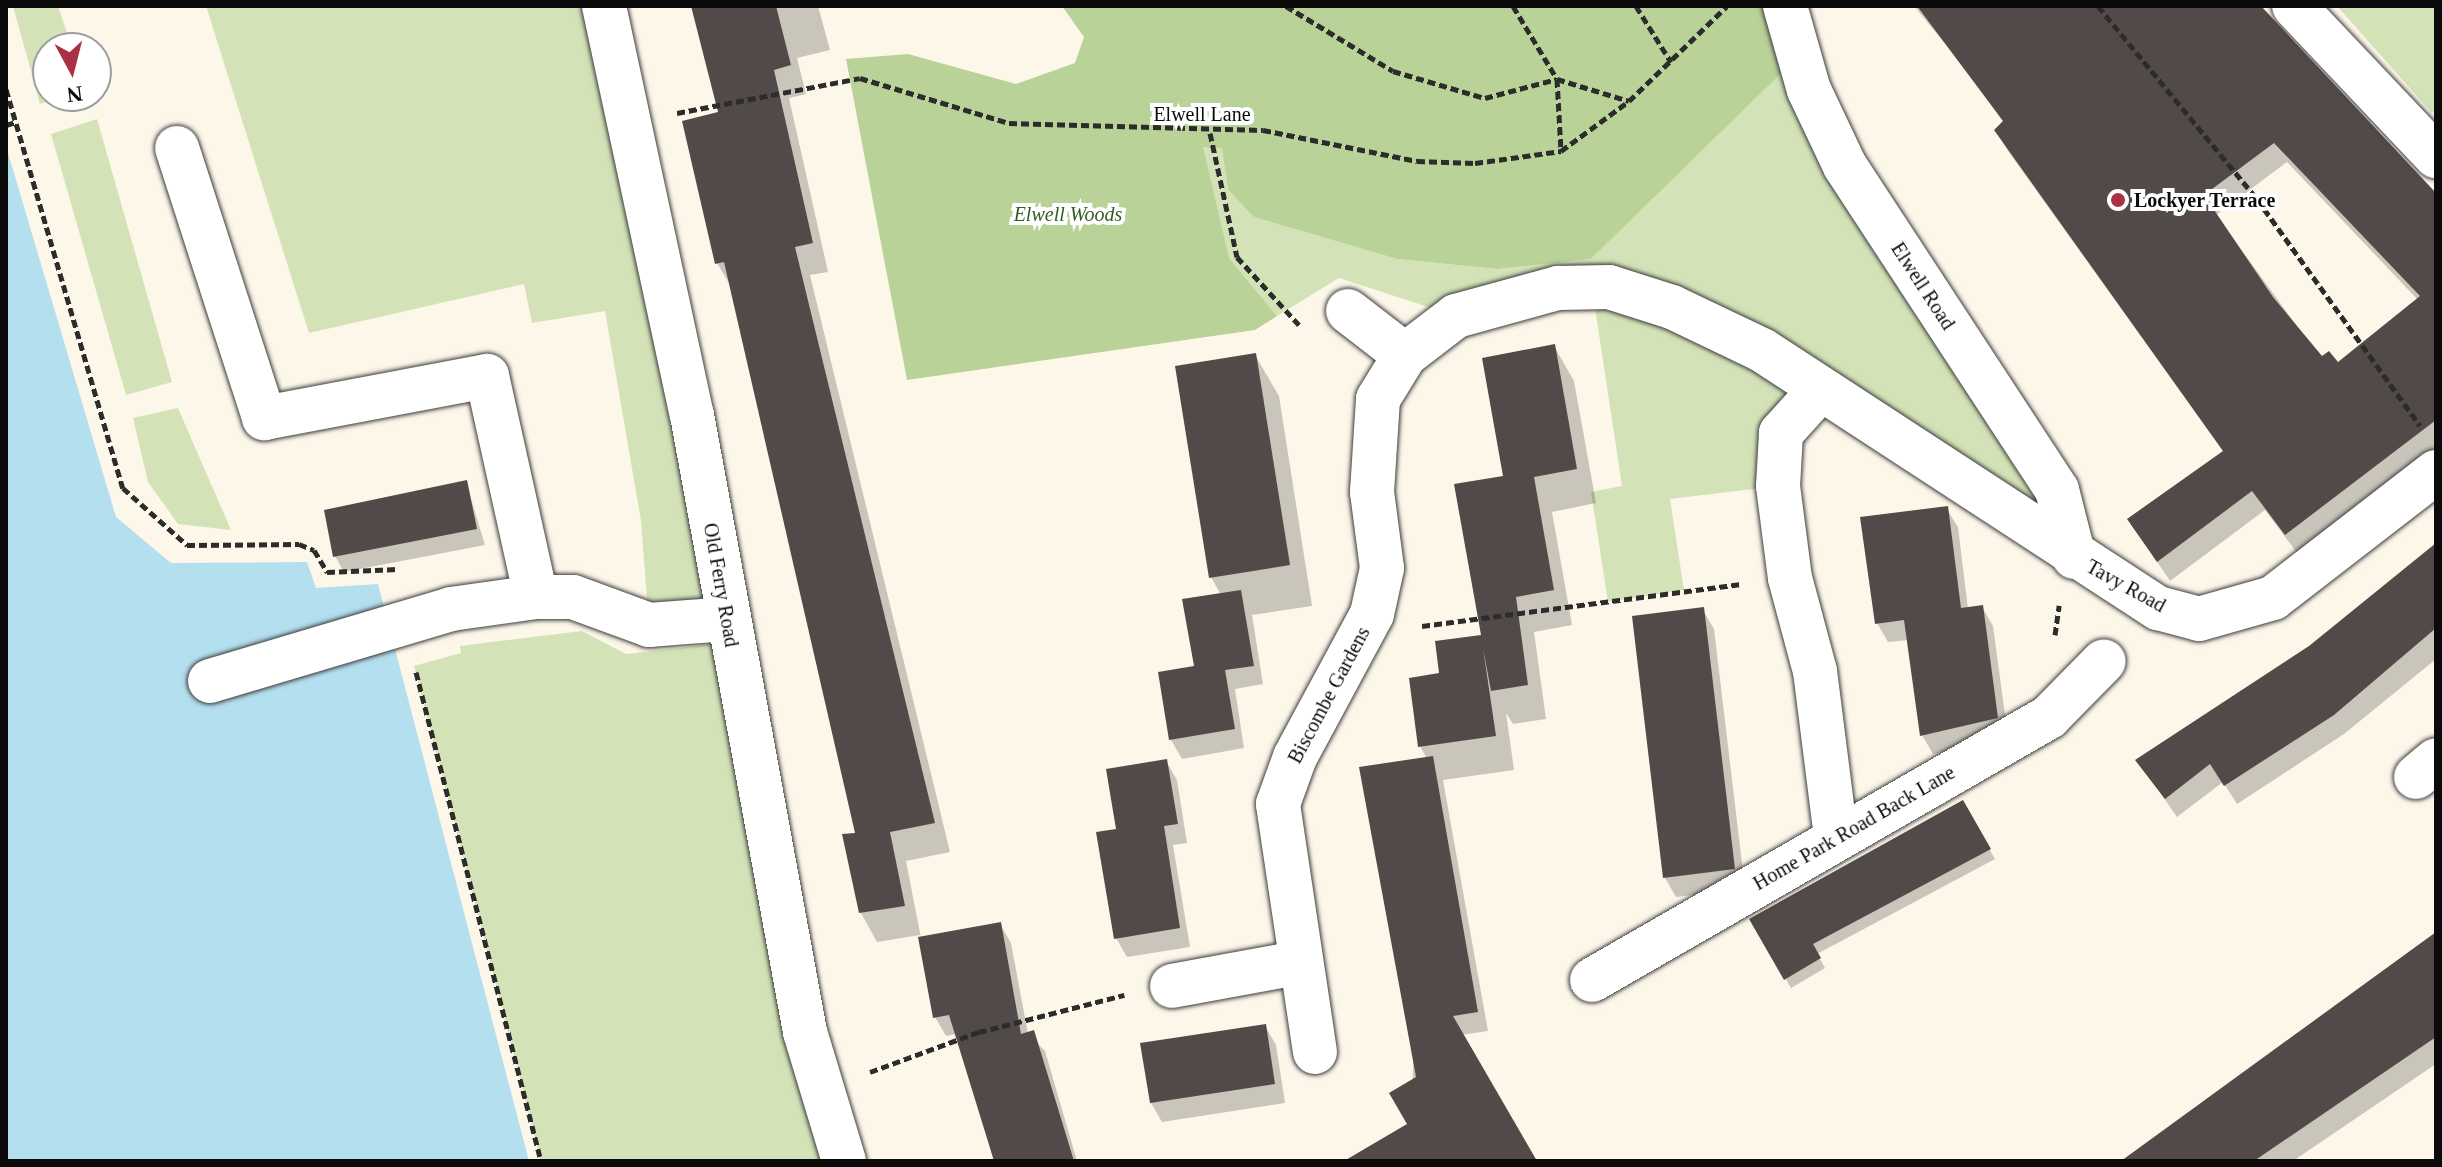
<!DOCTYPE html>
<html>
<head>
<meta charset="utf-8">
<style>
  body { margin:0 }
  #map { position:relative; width:2442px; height:1167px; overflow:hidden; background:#fdf7e9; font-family:Georgia,serif }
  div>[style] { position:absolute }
  .green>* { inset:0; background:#d3e3b7 }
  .forest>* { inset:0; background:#b8d298 }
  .water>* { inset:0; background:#b3dfef }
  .shadow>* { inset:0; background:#0003 }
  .building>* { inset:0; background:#524a48 }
  .path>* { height:5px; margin-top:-2.5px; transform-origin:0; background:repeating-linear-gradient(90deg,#2c2c2c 0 8px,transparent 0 12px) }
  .roads { filter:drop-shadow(0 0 2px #3d3d3d) drop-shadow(0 0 2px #3d3d3d) }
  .minor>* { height:44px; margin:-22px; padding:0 22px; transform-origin:22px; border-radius:22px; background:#fff }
  .dots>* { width:22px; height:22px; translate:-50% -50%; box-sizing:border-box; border:4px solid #fff; border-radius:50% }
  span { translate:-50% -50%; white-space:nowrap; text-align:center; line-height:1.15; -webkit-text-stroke:8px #fff; paint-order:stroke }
  .street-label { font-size:20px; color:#0a0a0a }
  .poi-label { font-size:20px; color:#0a0a0a; font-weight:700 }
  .left { translate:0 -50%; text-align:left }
  .park-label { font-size:20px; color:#345b22; font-style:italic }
  .frame { position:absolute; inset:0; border:8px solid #0a0a0a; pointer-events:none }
  .north { position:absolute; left:32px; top:32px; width:80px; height:80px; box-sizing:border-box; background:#fff; border:2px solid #9d9d9d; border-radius:50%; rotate:173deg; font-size:22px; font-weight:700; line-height:32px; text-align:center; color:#0a0a0a }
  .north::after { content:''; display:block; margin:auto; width:28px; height:36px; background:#ac3043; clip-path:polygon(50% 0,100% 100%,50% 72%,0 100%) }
</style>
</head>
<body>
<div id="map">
  <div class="green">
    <i style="clip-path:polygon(13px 6px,58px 6px,72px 48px,48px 48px,48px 96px,64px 96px,40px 104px)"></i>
    <i style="clip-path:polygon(206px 6px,604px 6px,727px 619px,649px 625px,641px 521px,605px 311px,532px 323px,524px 284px,309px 333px)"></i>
    <i style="clip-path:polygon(2337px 6px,2436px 6px,2436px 110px,2432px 113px)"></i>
    <i style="clip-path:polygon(1798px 57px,2074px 557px,1819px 391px,1778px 486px,1670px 499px,1684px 590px,1608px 602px,1591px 492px,1622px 486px,1592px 288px,1456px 316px,1339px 278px,1277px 316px,1229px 258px,1208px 188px,1202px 147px,1222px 147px,1228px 190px,1254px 217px,1397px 259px,1497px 269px,1591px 259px)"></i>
    <i style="clip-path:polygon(97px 119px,172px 382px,126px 395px,51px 134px)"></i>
    <i style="clip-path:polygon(178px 408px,231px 530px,178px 524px,148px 482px,133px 418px)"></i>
    <i style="clip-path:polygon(582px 631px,626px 654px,731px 642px,844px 1161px,541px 1161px,414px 666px,461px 653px,460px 646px)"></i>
  </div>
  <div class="forest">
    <i style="clip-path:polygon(1062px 6px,1785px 6px,1798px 57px,1591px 259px,1497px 269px,1397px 259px,1254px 217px,1228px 190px,1222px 148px,1203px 147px,1229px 258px,1277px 316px,1255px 330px,907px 380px,846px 59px,908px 54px,1016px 84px,1075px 63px,1084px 37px)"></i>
  </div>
  <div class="water">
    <i style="clip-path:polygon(6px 146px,116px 517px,171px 563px,307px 562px,316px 588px,378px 584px,529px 1161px,6px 1161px)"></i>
  </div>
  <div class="shadow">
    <i style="clip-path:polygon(693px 6px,818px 6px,830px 50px,797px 58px,806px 94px,789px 98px,828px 272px,810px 275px,950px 852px,906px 861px,921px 938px,1000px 924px,1011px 943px,1028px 1034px,1045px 1051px,1077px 1161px,996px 1161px,957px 1034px,946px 1036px,935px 1017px,920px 935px,877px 942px,861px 913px,858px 834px,733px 290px,717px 263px,720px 114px)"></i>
    <i style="clip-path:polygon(evenodd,1914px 6px,2256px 6px,2436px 197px,2436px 448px,2298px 554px,2265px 510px,2170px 581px,2129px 520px,2224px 452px,2008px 151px,1996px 130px,2004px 123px,1973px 78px,1914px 6px,2287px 162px,2418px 300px,2337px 365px,2321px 359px,2216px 215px,2287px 162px)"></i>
    <i style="clip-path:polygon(1554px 346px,1574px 381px,1596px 503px,1552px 512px,1572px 625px,1534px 632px,1546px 719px,1513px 724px,1506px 713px,1514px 770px,1443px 780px,1488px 1031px,1461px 1035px,1534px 1161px,1409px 1161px,1427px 759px,1420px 746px,1441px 675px,1483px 637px,1505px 477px)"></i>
    <i style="clip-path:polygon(1255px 355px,1279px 396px,1312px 606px,1252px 615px,1263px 684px,1235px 689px,1244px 748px,1182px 759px,1171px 740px,1221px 595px,1211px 577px)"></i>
    <i style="clip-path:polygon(466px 482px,485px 545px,344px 572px,335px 556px)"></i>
    <i style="clip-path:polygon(1946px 508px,1958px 527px,1968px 609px,1982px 607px,1993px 626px,2008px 737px,1933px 754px,1922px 735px,1909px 640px,1888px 642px,1877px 623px)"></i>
    <i style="clip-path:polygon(2436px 546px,2436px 659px,2344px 734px,2237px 804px,2223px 782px,2177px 817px,2138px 761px,2310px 647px)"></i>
    <i style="clip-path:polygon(1703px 610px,1714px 629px,1745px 888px,1676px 897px,1665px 878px)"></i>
    <i style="clip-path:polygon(1166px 761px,1177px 780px,1187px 843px,1173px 845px,1190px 947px,1127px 957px,1116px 938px,1119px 830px)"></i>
    <i style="clip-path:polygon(1962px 803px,1995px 859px,1817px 954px,1825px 968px,1791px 988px,1751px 919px)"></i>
    <i style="clip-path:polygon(2436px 934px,2436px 1064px,2293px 1161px,2125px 1161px)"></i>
    <i style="clip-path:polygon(1265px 1026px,1276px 1045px,1285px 1103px,1162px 1122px,1151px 1103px)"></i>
  </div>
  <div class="building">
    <i style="clip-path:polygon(691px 6px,776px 6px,791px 65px,774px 70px,813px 243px,795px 247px,935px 823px,890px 832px,905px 906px,859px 913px,842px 834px,855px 833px,724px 262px,715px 264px,682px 121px,718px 112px)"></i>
    <i style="clip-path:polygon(evenodd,1917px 6px,2261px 6px,2436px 193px,2436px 420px,2285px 535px,2252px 491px,2157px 562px,2127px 519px,2223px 451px,1994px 130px,2003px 121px,1917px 6px,2274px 143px,2420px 296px,2338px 362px,2329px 351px,2322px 356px,2273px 297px,2204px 195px,2274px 143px)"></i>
    <i style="clip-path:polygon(1555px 344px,1577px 469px,1534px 477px,1554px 590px,1516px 597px,1528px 685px,1491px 691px,1483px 648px,1496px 736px,1418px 747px,1409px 678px,1439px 673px,1435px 641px,1481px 635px,1454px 484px,1503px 476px,1482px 358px)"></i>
    <i style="clip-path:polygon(1256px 353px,1290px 565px,1209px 578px,1175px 366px)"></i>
    <i style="clip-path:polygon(467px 480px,477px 529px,333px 557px,324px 510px)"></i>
    <i style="clip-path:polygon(1948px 506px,1961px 608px,1983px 605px,1998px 718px,1920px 736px,1904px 620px,1875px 624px,1860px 517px)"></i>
    <i style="clip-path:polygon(2436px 543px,2436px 628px,2334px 715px,2224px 786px,2210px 764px,2165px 799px,2135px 760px,2309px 646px)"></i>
    <i style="clip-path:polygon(1241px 590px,1254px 666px,1225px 670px,1235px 729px,1169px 740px,1158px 672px,1194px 666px,1182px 599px)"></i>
    <i style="clip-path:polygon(1704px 607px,1735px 869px,1663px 878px,1632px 616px)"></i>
    <i style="clip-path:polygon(1433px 756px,1478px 1012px,1453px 1016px,1537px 1161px,1344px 1161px,1407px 1124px,1389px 1093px,1416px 1077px,1359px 767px)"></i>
    <i style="clip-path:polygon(1167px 759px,1178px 824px,1164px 826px,1180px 928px,1114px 939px,1096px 832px,1116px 829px,1106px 769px)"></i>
    <i style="clip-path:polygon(1963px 800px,1991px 849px,1813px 944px,1821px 958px,1784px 980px,1749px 919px)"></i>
    <i style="clip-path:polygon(1001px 922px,1021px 1034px,1034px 1030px,1074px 1161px,994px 1161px,949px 1015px,933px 1018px,918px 937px)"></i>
    <i style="clip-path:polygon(2436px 932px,2436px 1037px,2254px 1161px,2121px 1161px)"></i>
    <i style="clip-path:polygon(1266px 1024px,1275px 1084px,1150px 1103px,1140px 1043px)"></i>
  </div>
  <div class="path">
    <i style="left:1286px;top:6px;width:125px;rotate:31.3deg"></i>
    <i style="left:1393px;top:71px;width:96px;rotate:16.4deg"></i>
    <i style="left:1485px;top:98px;width:74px;rotate:-14.8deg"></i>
    <i style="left:1557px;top:79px;width:75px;rotate:17deg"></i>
    <i style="left:1513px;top:6px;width:85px;rotate:58.9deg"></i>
    <i style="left:1557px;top:79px;width:71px;rotate:86.8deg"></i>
    <i style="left:1636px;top:6px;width:66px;rotate:58deg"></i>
    <i style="left:2098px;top:6px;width:250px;rotate:50.5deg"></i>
    <i style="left:2257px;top:199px;width:279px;rotate:54.3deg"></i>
    <i style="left:6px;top:89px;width:416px;rotate:73.7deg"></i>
    <i style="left:123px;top:488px;width:86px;rotate:41.7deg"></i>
    <i style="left:187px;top:545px;width:112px;rotate:-0.5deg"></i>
    <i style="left:299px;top:544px;width:16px;rotate:22deg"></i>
    <i style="left:314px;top:550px;width:26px;rotate:59deg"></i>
    <i style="left:327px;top:572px;width:71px;rotate:-2.4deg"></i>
    <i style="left:677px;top:113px;width:186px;rotate:-10.8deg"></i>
    <i style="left:860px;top:78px;width:156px;rotate:16.8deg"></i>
    <i style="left:1009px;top:123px;width:254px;rotate:1.6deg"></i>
    <i style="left:1263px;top:130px;width:157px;rotate:11.4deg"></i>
    <i style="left:1417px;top:161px;width:58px;rotate:2deg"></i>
    <i style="left:1475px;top:163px;width:87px;rotate:-7.9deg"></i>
    <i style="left:1561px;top:151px;width:84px;rotate:-36.3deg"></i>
    <i style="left:1629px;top:101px;width:136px;rotate:-44.1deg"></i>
    <i style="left:6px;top:125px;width:10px;rotate:-17deg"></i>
    <i style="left:1210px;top:133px;width:127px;rotate:77.7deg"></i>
    <i style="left:1237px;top:257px;width:92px;rotate:47.6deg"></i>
    <i style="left:1422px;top:626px;width:322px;rotate:-7.5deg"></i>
    <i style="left:2055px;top:635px;width:30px;rotate:-82deg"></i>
    <i style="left:416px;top:672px;width:505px;rotate:75.66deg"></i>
    <i style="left:870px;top:1072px;width:116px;rotate:-20.2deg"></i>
    <i style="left:979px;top:1032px;width:150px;rotate:-14.3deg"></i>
  </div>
  <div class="roads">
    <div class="minor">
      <i style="left:604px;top:6px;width:418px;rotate:77.9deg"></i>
      <i style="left:692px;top:415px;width:627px;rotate:79.62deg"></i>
      <i style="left:805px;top:1032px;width:135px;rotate:73.2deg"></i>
      <i style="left:1785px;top:6px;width:87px;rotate:74.1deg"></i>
      <i style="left:1809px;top:90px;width:84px;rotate:64.7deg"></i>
      <i style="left:1845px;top:166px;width:387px;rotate:56.8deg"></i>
      <i style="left:2057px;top:490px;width:69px;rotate:75.8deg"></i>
      <i style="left:2294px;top:6px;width:207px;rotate:46.6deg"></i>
      <i style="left:177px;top:148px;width:284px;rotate:72.1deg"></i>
      <i style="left:264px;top:418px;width:227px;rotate:-10.7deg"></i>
      <i style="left:487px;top:376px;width:226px;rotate:77.5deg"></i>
      <i style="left:1348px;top:311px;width:72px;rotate:37.7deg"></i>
      <i style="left:1819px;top:391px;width:57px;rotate:132.1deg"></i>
      <i style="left:1781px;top:433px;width:53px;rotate:93.2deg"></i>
      <i style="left:1778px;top:486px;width:93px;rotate:82.6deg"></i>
      <i style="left:1790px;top:578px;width:96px;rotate:75deg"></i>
      <i style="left:1815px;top:671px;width:168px;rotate:82.8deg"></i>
      <i style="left:210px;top:681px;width:252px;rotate:-16.6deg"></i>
      <i style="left:451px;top:609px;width:86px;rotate:-8deg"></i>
      <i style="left:536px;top:597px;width:37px"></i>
      <i style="left:573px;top:597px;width:81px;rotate:20.2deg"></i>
      <i style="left:649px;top:625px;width:78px;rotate:-4.4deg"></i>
      <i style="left:2416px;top:777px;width:26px;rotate:-40deg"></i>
      <i style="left:1592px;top:980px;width:527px;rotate:-29.92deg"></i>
      <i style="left:2049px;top:717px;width:78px;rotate:-45.5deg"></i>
      <i style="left:1172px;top:986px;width:127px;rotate:-10.4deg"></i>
      <i style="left:1315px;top:1052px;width:251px;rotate:-98.5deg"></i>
      <i style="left:1278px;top:804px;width:50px;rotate:-70.1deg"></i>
      <i style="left:1295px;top:757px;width:162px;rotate:-61.7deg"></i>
      <i style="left:1372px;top:614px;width:47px;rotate:-77.7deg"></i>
      <i style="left:1382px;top:568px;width:77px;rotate:-97.5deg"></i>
      <i style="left:1372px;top:492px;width:93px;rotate:-86.3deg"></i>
      <i style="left:1378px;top:399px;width:52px;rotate:-58.5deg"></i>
      <i style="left:1405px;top:355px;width:64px;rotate:-37.4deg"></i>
      <i style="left:1456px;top:316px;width:106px;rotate:-15.4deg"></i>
      <i style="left:1558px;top:288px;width:51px;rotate:-1.1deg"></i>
      <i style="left:1609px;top:287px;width:66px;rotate:17.6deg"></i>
      <i style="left:1672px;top:307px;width:100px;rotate:25.5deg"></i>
      <i style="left:1762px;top:350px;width:473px;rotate:33.1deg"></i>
      <i style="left:2158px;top:608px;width:42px;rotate:15deg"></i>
      <i style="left:2199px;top:619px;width:77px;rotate:-15.8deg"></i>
      <i style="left:2273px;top:598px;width:206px;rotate:-37.7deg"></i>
    </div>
  </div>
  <div class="dots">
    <i style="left:2118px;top:200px;background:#ac3043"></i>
  </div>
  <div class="street-label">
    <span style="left:1202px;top:114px">Elwell Lane</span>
    <span style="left:1923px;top:286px;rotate:57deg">Elwell Road</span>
    <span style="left:721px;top:585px;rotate:80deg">Old Ferry Road</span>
    <span style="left:2126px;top:586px;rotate:29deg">Tavy Road</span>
    <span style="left:1329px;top:695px;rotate:-62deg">Biscombe Gardens</span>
    <span style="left:1854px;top:828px;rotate:-30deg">Home Park Road Back Lane</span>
  </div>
  <div class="poi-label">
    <span class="left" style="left:2134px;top:200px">Lockyer Terrace</span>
  </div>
  <div class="park-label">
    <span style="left:1068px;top:214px">Elwell Woods</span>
  </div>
  <div class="frame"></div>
  <div class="north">N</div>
</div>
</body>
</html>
